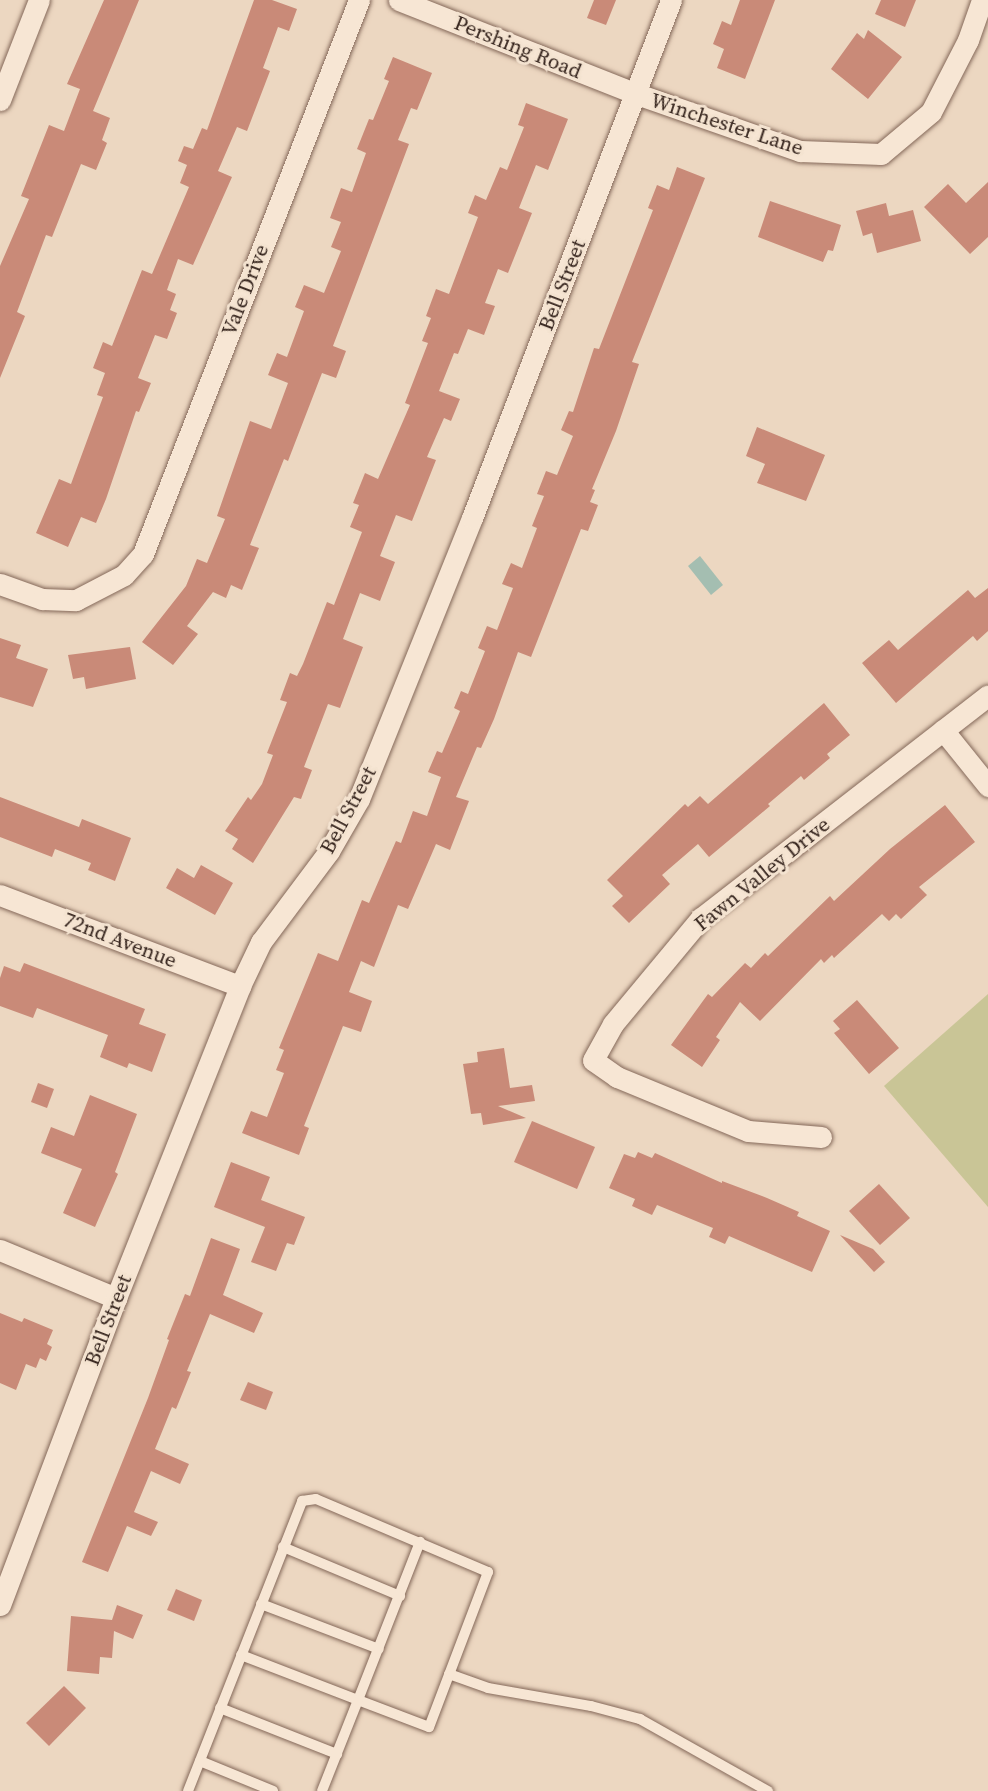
<!DOCTYPE html>
<html>
<head>
<meta charset="utf-8">
<style>
  body { margin:0 }
  #map { position:relative; width:988px; height:1791px; overflow:hidden; background:#ecd7c1; font-family:"Source Serif 4",serif }
  div>[style] { position:absolute }
  .green>* { inset:0; background:#c9c596 }
  .water>* { inset:0; background:#a4beb1 }
  .building>* { inset:0; background:#c98a78 }
  .roads { filter:drop-shadow(0 0 2px #846859) drop-shadow(0 0 2px #846859) }
  .lane>* { height:10px; margin:-5px; padding:0 5px; transform-origin:5px; border-radius:5px; background:#f7e6d4 }
  .street>* { height:21px; margin:-10.5px; padding:0 10.5px; transform-origin:10.5px; border-radius:10.5px; background:#f7e6d4 }
  span { translate:-50% -50%; white-space:nowrap; text-align:center; line-height:1.15; -webkit-text-stroke:6px #f4e3d0; paint-order:stroke }
  .street-label { font-size:21px; color:#35241d }
</style>
</head>
<body>
<div id="map">
  <div class="green">
    <i style="clip-path:polygon(988px 994px,988px 1207px,884px 1086px)"></i>
  </div>
  <div class="water">
    <i style="clip-path:polygon(700px 556px,723px 585px,711px 595px,688px 566px)"></i>
  </div>
  <div class="building">
    <i style="clip-path:polygon(104px 0,139px 0,93px 111px,110px 118px,102px 140px,107px 143px,96px 170px,81px 164px,52px 237px,46px 235px,17px 312px,25px 316px,0 378px,0 266px,29px 199px,21px 196px,49px 125px,64px 131px,80px 89px,67px 84px)"></i>
    <i style="clip-path:polygon(254px 0,272px 0,297px 9px,289px 31px,278px 27px,263px 68px,270px 71px,247px 131px,237px 127px,218px 171px,232px 177px,193px 265px,178px 259px,167px 290px,176px 294px,170px 310px,177px 313px,167px 339px,155px 335px,138px 378px,151px 383px,139px 412px,136px 411px,106px 499px,96px 523px,81px 517px,68px 547px,36px 533px,59px 479px,71px 484px,103px 397px,97px 395px,105px 373px,93px 368px,103px 342px,112px 346px,142px 270px,152px 274px,189px 187px,180px 183px,187px 165px,178px 161px,184px 146px,193px 149px,202px 128px,207px 130px)"></i>
    <i style="clip-path:polygon(594px 0,616px 0,606px 25px,587px 18px)"></i>
    <i style="clip-path:polygon(740px 0,775px 0,745px 79px,717px 68px,724px 49px,713px 44px,722px 21px,731px 25px)"></i>
    <i style="clip-path:polygon(881px 0,916px 0,905px 27px,875px 14px)"></i>
    <i style="clip-path:polygon(868px 30px,902px 57px,868px 99px,831px 69px,857px 33px,864px 39px)"></i>
    <i style="clip-path:polygon(393px 57px,432px 73px,417px 110px,411px 108px,398px 140px,409px 144px,333px 346px,346px 351px,336px 378px,322px 373px,288px 461px,284px 459px,250px 545px,259px 548px,242px 590px,231px 585px,226px 598px,213px 592px,187px 626px,198px 634px,173px 665px,142px 642px,186px 586px,197px 559px,207px 563px,225px 519px,217px 516px,250px 421px,271px 429px,288px 383px,268px 375px,277px 353px,287px 357px,304px 311px,295px 307px,304px 285px,324px 293px,341px 251px,331px 247px,341px 222px,330px 218px,341px 188px,352px 192px,366px 153px,357px 149px,369px 119px,373px 120px,389px 81px,384px 79px)"></i>
    <i style="clip-path:polygon(526px 103px,568px 119px,548px 170px,536px 165px,519px 208px,532px 213px,508px 273px,498px 269px,485px 303px,495px 306px,484px 335px,468px 329px,458px 354px,454px 353px,439px 391px,460px 399px,451px 421px,444px 418px,427px 457px,436px 460px,412px 521px,396px 515px,380px 556px,395px 562px,380px 601px,360px 593px,343px 639px,363px 647px,340px 708px,328px 704px,304px 767px,312px 770px,301px 799px,294px 797px,253px 863px,232px 849px,238px 839px,225px 831px,248px 797px,251px 800px,262px 784px,273px 755px,267px 753px,287px 702px,280px 700px,290px 673px,297px 676px,303px 664px,327px 602px,334px 605px,362px 532px,350px 527px,359px 505px,353px 503px,365px 473px,378px 479px,410px 405px,405px 403px,428px 343px,422px 341px,431px 318px,426px 316px,436px 289px,449px 294px,478px 217px,468px 213px,475px 195px,486px 200px,500px 167px,507px 170px,524px 127px,518px 125px)"></i>
    <i style="clip-path:polygon(677px 167px,705px 178px,632px 362px,639px 364px,616px 431px,592px 489px,595px 490px,590px 502px,598px 505px,588px 531px,581px 529px,531px 657px,518px 652px,494px 719px,481px 748px,477px 747px,456px 797px,469px 801px,450px 850px,436px 844px,408px 909px,398px 905px,374px 967px,361px 961px,349px 992px,372px 1001px,361px 1032px,343px 1026px,304px 1126px,309px 1128px,299px 1155px,242px 1133px,251px 1111px,267px 1117px,284px 1073px,276px 1070px,284px 1050px,279px 1048px,318px 953px,338px 961px,362px 900px,369px 903px,396px 841px,401px 843px,413px 811px,427px 816px,441px 777px,428px 772px,437px 751px,442px 753px,460px 711px,454px 708px,461px 691px,468px 694px,485px 651px,478px 648px,487px 626px,497px 630px,513px 588px,502px 584px,511px 563px,522px 568px,537px 528px,532px 526px,544px 496px,537px 494px,546px 471px,557px 475px,573px 436px,561px 430px,569px 411px,573px 412px,594px 348px,599px 349px,653px 210px,648px 208px,657px 185px,669px 190px)"></i>
    <i style="clip-path:polygon(988px 182px,988px 237px,970px 254px,924px 207px,948px 184px,966px 203px)"></i>
    <i style="clip-path:polygon(770px 201px,841px 225px,833px 251px,828px 250px,823px 262px,758px 237px)"></i>
    <i style="clip-path:polygon(886px 203px,889px 216px,913px 210px,921px 241px,877px 253px,872px 233px,863px 236px,856px 211px)"></i>
    <i style="clip-path:polygon(757px 427px,825px 455px,806px 501px,757px 483px,765px 464px,746px 456px)"></i>
    <i style="clip-path:polygon(988px 588px,988px 631px,977px 641px,973px 636px,896px 703px,862px 663px,889px 640px,898px 650px,968px 590px,975px 598px)"></i>
    <i style="clip-path:polygon(0 638px,21px 645px,16px 658px,48px 669px,33px 707px,0 697px)"></i>
    <i style="clip-path:polygon(130px 647px,136px 679px,86px 689px,84px 677px,73px 679px,68px 655px)"></i>
    <i style="clip-path:polygon(824px 703px,850px 735px,827px 754px,830px 758px,804px 780px,801px 776px,768px 804px,770px 806px,709px 857px,698px 844px,662px 875px,670px 884px,629px 923px,612px 906px,623px 896px,607px 880px,685px 804px,688px 807px,700px 796px,708px 804px)"></i>
    <i style="clip-path:polygon(0 797px,79px 827px,82px 819px,131px 838px,115px 881px,88px 870px,91px 863px,55px 849px,52px 857px,0 837px)"></i>
    <i style="clip-path:polygon(945px 805px,975px 842px,919px 887px,927px 895px,901px 919px,896px 914px,889px 921px,882px 914px,834px 958px,832px 955px,824px 963px,821px 959px,760px 1021px,740px 1002px,716px 1037px,720px 1040px,702px 1067px,671px 1045px,708px 994px,712px 997px,745px 963px,751px 968px,765px 953px,768px 956px,830px 896px,834px 901px,890px 849px)"></i>
    <i style="clip-path:polygon(201px 865px,233px 883px,215px 915px,166px 888px,177px 868px,194px 878px)"></i>
    <i style="clip-path:polygon(24px 963px,145px 1009px,139px 1024px,166px 1034px,152px 1072px,129px 1063px,127px 1068px,100px 1057px,108px 1035px,37px 1008px,33px 1018px,0 1006px,0 978px,4px 966px,20px 972px)"></i>
    <i style="clip-path:polygon(857px 1000px,899px 1048px,869px 1074px,834px 1033px,840px 1029px,833px 1021px)"></i>
    <i style="clip-path:polygon(504px 1048px,510px 1088px,532px 1085px,535px 1101px,498px 1106px,526px 1118px,483px 1125px,481px 1113px,471px 1114px,463px 1064px,478px 1062px,477px 1052px)"></i>
    <i style="clip-path:polygon(38px 1083px,54px 1089px,47px 1108px,31px 1102px)"></i>
    <i style="clip-path:polygon(90px 1095px,137px 1114px,115px 1172px,118px 1174px,95px 1227px,63px 1213px,82px 1169px,41px 1153px,51px 1127px,74px 1136px)"></i>
    <i style="clip-path:polygon(532px 1121px,595px 1147px,577px 1189px,514px 1162px)"></i>
    <i style="clip-path:polygon(638px 1152px,652px 1158px,655px 1153px,722px 1183px,722px 1181px,767px 1198px,799px 1212px,797px 1216px,830px 1231px,812px 1272px,729px 1236px,725px 1244px,709px 1237px,713px 1228px,657px 1205px,652px 1215px,632px 1206px,635px 1199px,609px 1188px,624px 1154px,635px 1158px)"></i>
    <i style="clip-path:polygon(231px 1162px,270px 1177px,261px 1200px,305px 1217px,294px 1245px,287px 1243px,276px 1271px,251px 1262px,265px 1227px,214px 1207px)"></i>
    <i style="clip-path:polygon(879px 1184px,910px 1218px,880px 1245px,849px 1211px)"></i>
    <i style="clip-path:polygon(840px 1235px,873px 1249px,885px 1262px,874px 1272px)"></i>
    <i style="clip-path:polygon(211px 1238px,240px 1249px,223px 1295px,263px 1313px,254px 1333px,210px 1314px,187px 1371px,191px 1372px,176px 1409px,172px 1407px,155px 1449px,189px 1464px,180px 1484px,151px 1471px,134px 1512px,158px 1522px,151px 1536px,127px 1526px,108px 1572px,82px 1562px,148px 1398px,169px 1340px,167px 1339px,185px 1294px,190px 1296px)"></i>
    <i style="clip-path:polygon(0 1313px,22px 1322px,24px 1318px,53px 1330px,47px 1344px,52px 1347px,46px 1361px,40px 1358px,36px 1368px,26px 1364px,16px 1390px,0 1383px)"></i>
    <i style="clip-path:polygon(248px 1382px,273px 1392px,266px 1410px,240px 1400px)"></i>
    <i style="clip-path:polygon(176px 1589px,202px 1600px,194px 1621px,167px 1610px)"></i>
    <i style="clip-path:polygon(117px 1605px,143px 1615px,133px 1639px,114px 1631px,112px 1658px,100px 1657px,99px 1674px,67px 1671px,71px 1616px,112px 1620px)"></i>
    <i style="clip-path:polygon(64px 1686px,86px 1708px,49px 1746px,26px 1723px)"></i>
  </div>
  <div class="roads">
    <div class="lane">
      <i style="left:283px;top:1547px;width:127px;rotate:22.7deg"></i>
      <i style="left:261px;top:1604px;width:126px;rotate:20.9deg"></i>
      <i style="left:241px;top:1655px;width:125px;rotate:21deg"></i>
      <i style="left:358px;top:1700px;width:170px;rotate:-68.6deg"></i>
      <i style="left:449px;top:1674px;width:41px;rotate:19.7deg"></i>
      <i style="left:488px;top:1688px;width:105px;rotate:9.9deg"></i>
      <i style="left:591px;top:1706px;width:51px;rotate:14.9deg"></i>
      <i style="left:640px;top:1719px;width:147px;rotate:29.4deg"></i>
      <i style="left:220px;top:1708px;width:126px;rotate:21.5deg"></i>
      <i style="left:200px;top:1761px;width:79px;rotate:22.3deg"></i>
      <i style="left:188px;top:1791px;width:312px;rotate:-68.5deg"></i>
      <i style="left:302px;top:1501px;width:14px;rotate:-8deg"></i>
      <i style="left:316px;top:1499px;width:187px;rotate:23deg"></i>
      <i style="left:488px;top:1572px;width:166px;rotate:110.8deg"></i>
      <i style="left:429px;top:1727px;width:76px;rotate:-159.2deg"></i>
      <i style="left:358px;top:1700px;width:98px;rotate:111.6deg"></i>
    </div>
    <div class="street">
      <i style="left:399px;top:0;width:256px;rotate:21.6deg"></i>
      <i style="left:637px;top:94px;width:173px;rotate:19.3deg"></i>
      <i style="left:800px;top:151px;width:81px;rotate:2.1deg"></i>
      <i style="left:881px;top:154px;width:65px;rotate:-40deg"></i>
      <i style="left:931px;top:112px;width:81px;rotate:-62.8deg"></i>
      <i style="left:968px;top:40px;width:42px;rotate:-70.7deg"></i>
      <i style="left:0;top:100px;width:107px;rotate:-68.7deg"></i>
      <i style="left:0;top:584px;width:45px;rotate:19.7deg"></i>
      <i style="left:42px;top:599px;width:34px;rotate:2deg"></i>
      <i style="left:76px;top:600px;width:54px;rotate:-27.5deg"></i>
      <i style="left:124px;top:575px;width:28px;rotate:-48deg"></i>
      <i style="left:143px;top:554px;width:595px;rotate:-68.7deg"></i>
      <i style="left:943px;top:730px;width:72px;rotate:51.2deg"></i>
      <i style="left:0;top:895px;width:257px;rotate:20.8deg"></i>
      <i style="left:821px;top:1137px;width:73px;rotate:-175.3deg"></i>
      <i style="left:748px;top:1131px;width:142px;rotate:-157.6deg"></i>
      <i style="left:617px;top:1077px;width:29px;rotate:-145deg"></i>
      <i style="left:593px;top:1060px;width:41px;rotate:-60.9deg"></i>
      <i style="left:613px;top:1024px;width:138px;rotate:-50.3deg"></i>
      <i style="left:701px;top:918px;width:363px;rotate:-37.8deg"></i>
      <i style="left:0;top:1250px;width:126px;rotate:22.5deg"></i>
      <i style="left:0;top:1605px;width:328px;rotate:-69.3deg"></i>
      <i style="left:116px;top:1298px;width:336px;rotate:-68.3deg"></i>
      <i style="left:240px;top:986px;width:49px;rotate:-64.5deg"></i>
      <i style="left:261px;top:942px;width:114px;rotate:-53.2deg"></i>
      <i style="left:329px;top:851px;width:60px;rotate:-60deg"></i>
      <i style="left:359px;top:799px;width:303px;rotate:-68.1deg"></i>
      <i style="left:472px;top:518px;width:555px;rotate:-68.98deg"></i>
    </div>
  </div>
  <div class="street-label">
    <span style="left:518px;top:47px;rotate:22deg">Pershing Road</span>
    <span style="left:727px;top:124px;rotate:18deg">Winchester Lane</span>
    <span style="left:562px;top:285px;rotate:-69deg">Bell Street</span>
    <span style="left:245px;top:290px;rotate:-69deg">Vale Drive</span>
    <span style="left:348px;top:810px;rotate:-62deg">Bell Street</span>
    <span style="left:762px;top:874px;rotate:-39deg">Fawn Valley Drive</span>
    <span style="left:120px;top:940px;rotate:21deg">72nd Avenue</span>
    <span style="left:108px;top:1320px;rotate:-69deg">Bell Street</span>
  </div>
</div>
</body>
</html>
